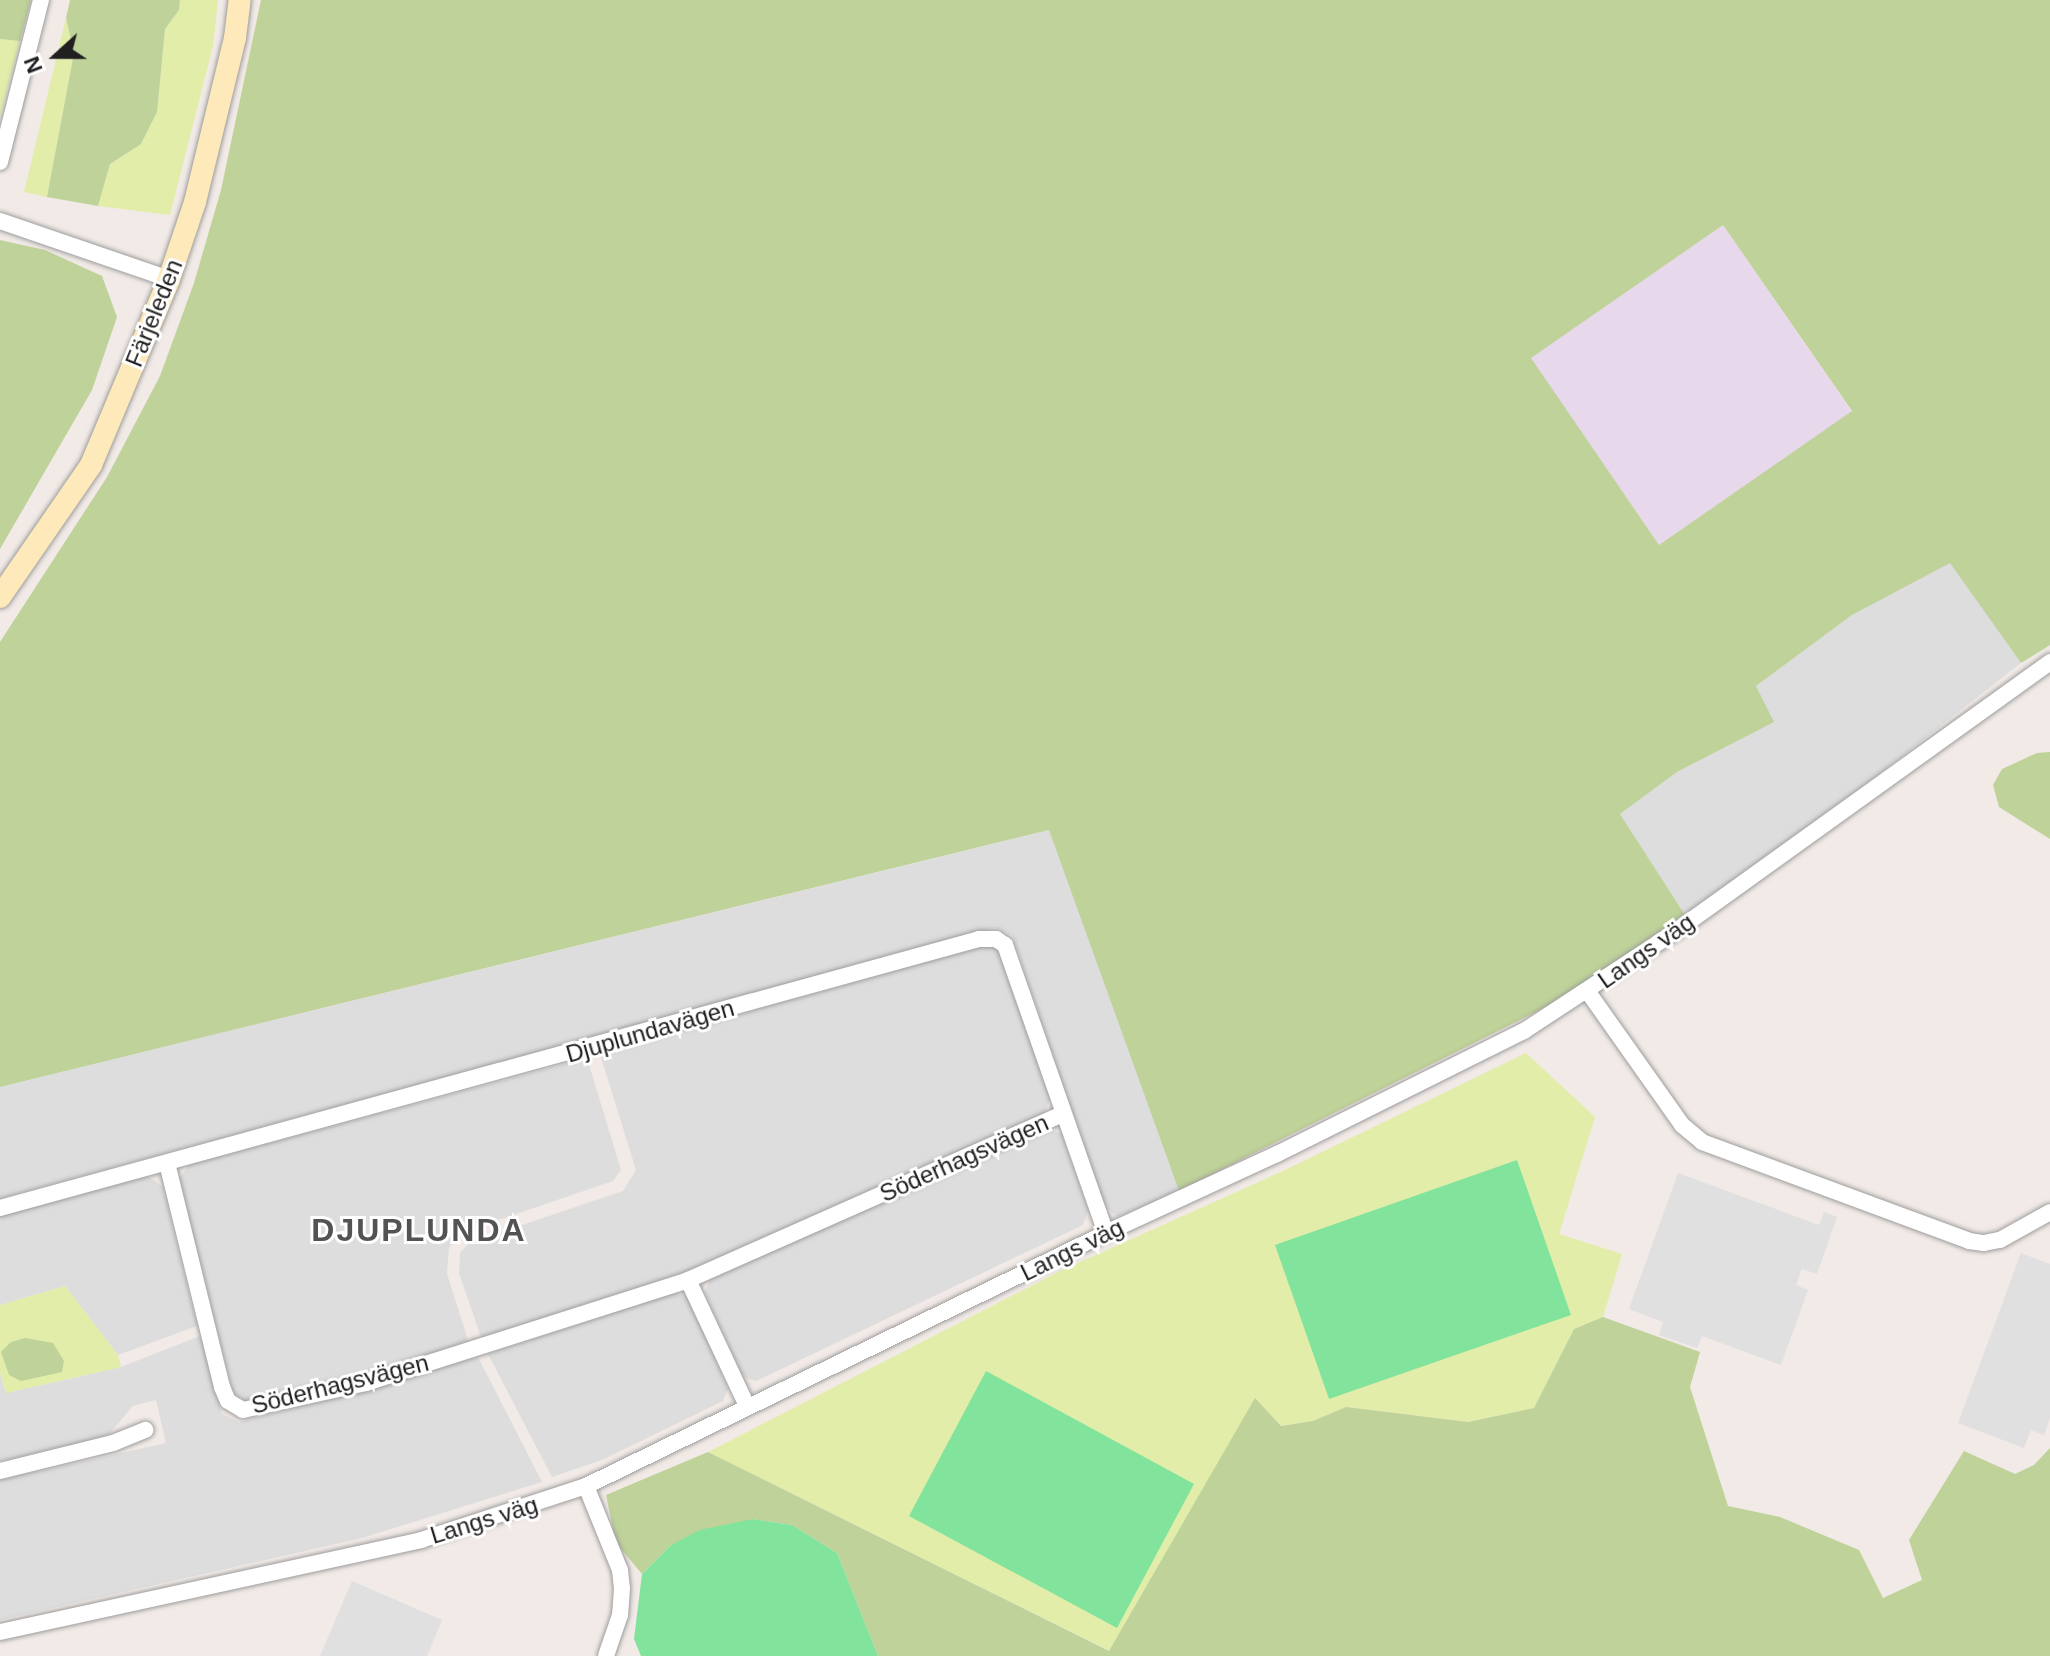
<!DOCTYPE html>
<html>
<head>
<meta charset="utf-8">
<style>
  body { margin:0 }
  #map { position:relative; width:2050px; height:1656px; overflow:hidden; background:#f1eae6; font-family:Helvetica,sans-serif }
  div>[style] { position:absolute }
  .residential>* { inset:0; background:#deddde }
  .industrial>* { inset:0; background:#e8d8eb }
  .grass>* { inset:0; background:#e2edaa }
  .forest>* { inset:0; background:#bed299 }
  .pitch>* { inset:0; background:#81e39c }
  .parking>* { inset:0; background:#e0e0e0 }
  .roads { filter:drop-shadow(0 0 2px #9d9d9d) drop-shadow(0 0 2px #9d9d9d) }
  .minor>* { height:16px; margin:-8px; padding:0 8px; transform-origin:8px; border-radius:8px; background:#fff }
  .secondary>* { height:22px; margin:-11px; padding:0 11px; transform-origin:11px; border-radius:11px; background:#fde9b9 }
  span { translate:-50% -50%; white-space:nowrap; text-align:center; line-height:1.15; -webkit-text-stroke:6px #fff; paint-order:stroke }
  .street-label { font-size:24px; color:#202020 }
  .district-label { font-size:32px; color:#535353; font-weight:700; letter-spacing:2px }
  .north { position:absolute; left:16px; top:16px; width:80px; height:80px; -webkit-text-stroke:6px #fff; paint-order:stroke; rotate:249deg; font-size:22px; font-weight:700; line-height:32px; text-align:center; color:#202020 }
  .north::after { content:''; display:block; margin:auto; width:28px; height:36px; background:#202020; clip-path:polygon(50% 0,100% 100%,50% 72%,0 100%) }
</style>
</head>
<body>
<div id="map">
  <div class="residential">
    <i style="clip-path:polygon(1950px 562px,2021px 663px,1878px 775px,1685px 915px,1620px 814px,1677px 772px,1773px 722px,1756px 686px,1852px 615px)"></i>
    <i style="clip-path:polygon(1050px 830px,1179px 1191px,1117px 1217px,1104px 1204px,1012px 935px,995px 928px,0 1198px,0 1087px)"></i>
    <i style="clip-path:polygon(987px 945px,1001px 952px,1050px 1098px,1045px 1112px,685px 1272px,482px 1340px,459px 1273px,460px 1253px,469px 1243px,623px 1191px,636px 1170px,600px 1054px)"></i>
    <i style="clip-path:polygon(587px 1058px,621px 1170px,613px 1181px,460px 1233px,449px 1248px,447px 1274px,469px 1343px,369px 1373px,247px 1401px,233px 1392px,179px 1179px,189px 1165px)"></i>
    <i style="clip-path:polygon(1050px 1129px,1062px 1134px,1088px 1210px,1083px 1225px,756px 1381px,743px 1377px,705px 1293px,710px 1279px)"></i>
    <i style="clip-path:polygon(148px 1176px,163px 1187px,197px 1326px,118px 1355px,65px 1286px,0 1305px,0 1216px)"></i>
    <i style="clip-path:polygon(673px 1293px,688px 1296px,728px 1389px,723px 1401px,602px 1460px,552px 1477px,488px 1354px)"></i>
    <i style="clip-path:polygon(200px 1336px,222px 1414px,239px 1422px,365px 1391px,478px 1357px,542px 1482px,362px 1538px,0 1620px,0 1480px,166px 1443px,156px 1400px,133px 1406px,110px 1433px,92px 1440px,0 1461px,0 1373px,6px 1393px,121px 1367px)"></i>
  </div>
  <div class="industrial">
    <i style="clip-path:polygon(1723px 225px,1852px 412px,1659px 545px,1530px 358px)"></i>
  </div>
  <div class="grass">
    <i style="clip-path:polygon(180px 0,218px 0,213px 46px,170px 215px,98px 206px,110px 164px,141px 144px,157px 112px,165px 29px,179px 10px)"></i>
    <i style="clip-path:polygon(66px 18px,74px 53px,47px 197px,24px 192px)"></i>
    <i style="clip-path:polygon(0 39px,20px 41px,0 117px)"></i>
    <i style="clip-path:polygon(1526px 1053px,1595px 1117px,1559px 1234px,1622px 1254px,1603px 1317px,1574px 1329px,1534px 1408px,1468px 1422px,1346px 1407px,1313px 1421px,1281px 1426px,1255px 1399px,1110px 1651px,708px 1452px,1060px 1271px,1283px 1171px)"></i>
    <i style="clip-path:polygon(65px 1286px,118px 1355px,121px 1367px,6px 1393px,0 1373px,0 1305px)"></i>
  </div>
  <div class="forest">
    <i style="clip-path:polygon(0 0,31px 0,20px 41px,0 39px)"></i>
    <i style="clip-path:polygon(70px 0,180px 0,179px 10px,165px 29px,157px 112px,141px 144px,110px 164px,98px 206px,47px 197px,74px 53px,66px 18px)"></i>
    <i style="clip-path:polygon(evenodd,261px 0,2050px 0,2050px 645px,2021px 663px,1950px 563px,1852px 615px,1756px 686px,1774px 722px,1677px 772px,1620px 814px,1685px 915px,1593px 980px,1536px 1012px,1179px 1191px,1049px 830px,0 1087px,0 642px,107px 477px,160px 376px,194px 283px,221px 190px,261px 0,1723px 225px,1852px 411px,1659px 545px,1531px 358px,1723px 225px)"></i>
    <i style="clip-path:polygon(0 240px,45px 250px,102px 276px,117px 317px,92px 390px,0 549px)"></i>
    <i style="clip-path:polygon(2050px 752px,2050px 839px,1999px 807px,1993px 785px,2002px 769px,2037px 753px)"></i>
    <i style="clip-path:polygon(1603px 1317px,1700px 1352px,1690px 1387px,1728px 1506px,1780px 1517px,1859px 1550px,1883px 1598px,1922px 1580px,1909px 1540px,1964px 1451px,2015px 1474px,2034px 1465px,2050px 1448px,2050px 1656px,878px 1656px,837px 1553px,792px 1525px,753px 1519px,671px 1545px,642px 1574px,616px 1543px,606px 1495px,708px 1452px,1109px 1651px,1255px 1398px,1281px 1426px,1313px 1421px,1346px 1407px,1468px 1422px,1534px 1408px,1574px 1329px)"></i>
    <i style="clip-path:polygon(25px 1338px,53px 1343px,64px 1361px,62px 1372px,21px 1381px,9px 1375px,1px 1352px,11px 1342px)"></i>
  </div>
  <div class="pitch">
    <i style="clip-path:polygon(1517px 1160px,1571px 1315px,1329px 1399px,1275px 1245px)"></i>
    <i style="clip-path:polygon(986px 1371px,1194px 1484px,1117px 1628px,909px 1516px)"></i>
    <i style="clip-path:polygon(753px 1519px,792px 1525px,837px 1553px,878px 1656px,641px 1656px,634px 1639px,642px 1574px,671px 1545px,700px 1530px)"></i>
  </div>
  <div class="parking">
    <i style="clip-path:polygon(1678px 1173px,1819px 1225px,1824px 1212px,1837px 1217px,1817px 1274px,1802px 1269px,1796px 1285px,1808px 1290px,1781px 1365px,1702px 1336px,1697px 1348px,1659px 1335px,1663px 1322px,1629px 1309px)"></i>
    <i style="clip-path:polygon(2021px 1253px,2050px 1264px,2050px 1418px,2044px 1435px,2031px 1430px,2024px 1448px,1958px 1423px)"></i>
    <i style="clip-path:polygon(352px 1581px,442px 1620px,427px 1656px,320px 1656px)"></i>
  </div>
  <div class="roads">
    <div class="minor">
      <i style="left:0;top:162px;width:167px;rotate:-75.8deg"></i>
      <i style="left:0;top:221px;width:179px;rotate:18.9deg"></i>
      <i style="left:1588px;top:992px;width:163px;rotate:54.7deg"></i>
      <i style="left:1682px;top:1125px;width:26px;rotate:40deg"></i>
      <i style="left:1702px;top:1142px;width:285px;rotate:20.3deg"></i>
      <i style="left:1969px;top:1241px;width:15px;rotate:8deg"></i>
      <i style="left:1984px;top:1243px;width:16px;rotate:-11deg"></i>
      <i style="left:2000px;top:1240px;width:57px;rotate:-29.2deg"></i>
      <i style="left:167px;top:1163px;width:231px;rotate:76.2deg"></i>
      <i style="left:222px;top:1387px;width:15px;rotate:67deg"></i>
      <i style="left:228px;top:1401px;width:17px;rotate:31deg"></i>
      <i style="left:243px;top:1410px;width:126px;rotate:-12.4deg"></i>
      <i style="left:366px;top:1383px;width:338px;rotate:-17.7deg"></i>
      <i style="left:688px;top:1280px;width:410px;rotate:-23.9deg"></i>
      <i style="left:0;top:1208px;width:1015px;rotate:-15.36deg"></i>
      <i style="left:979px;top:939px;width:17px"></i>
      <i style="left:996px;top:939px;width:11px;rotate:34deg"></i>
      <i style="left:1005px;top:945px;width:305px;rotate:70.7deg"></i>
      <i style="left:688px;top:1280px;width:139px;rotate:64.9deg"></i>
      <i style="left:0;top:1471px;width:116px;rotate:-13.9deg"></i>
      <i style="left:113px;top:1443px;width:35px;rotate:-22deg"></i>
      <i style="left:586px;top:1486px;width:91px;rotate:68deg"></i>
      <i style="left:620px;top:1570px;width:18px;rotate:84deg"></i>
      <i style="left:622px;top:1588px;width:27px;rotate:94deg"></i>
      <i style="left:620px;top:1615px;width:43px;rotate:108.9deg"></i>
      <i style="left:0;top:1632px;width:431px;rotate:-12.3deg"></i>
      <i style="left:421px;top:1540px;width:174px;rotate:-18.1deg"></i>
      <i style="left:586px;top:1486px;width:578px;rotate:-25.94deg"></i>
      <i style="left:1106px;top:1233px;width:188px;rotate:-24.8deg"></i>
      <i style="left:1277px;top:1154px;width:276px;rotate:-26.5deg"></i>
      <i style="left:1524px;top:1031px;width:182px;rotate:-33.3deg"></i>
      <i style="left:1676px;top:931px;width:461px;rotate:-35.7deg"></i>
    </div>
    <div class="secondary">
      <i style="left:0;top:597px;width:160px;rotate:-55.4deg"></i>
      <i style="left:91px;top:465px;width:202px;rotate:-67.2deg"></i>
      <i style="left:169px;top:279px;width:81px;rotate:-71.3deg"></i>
      <i style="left:195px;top:202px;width:169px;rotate:-76.3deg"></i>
      <i style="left:235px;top:38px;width:38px;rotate:-83deg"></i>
    </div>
  </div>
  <div class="street-label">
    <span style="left:154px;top:313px;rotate:-68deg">Färjeleden</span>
    <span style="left:1646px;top:951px;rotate:-35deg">Langs väg</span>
    <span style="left:650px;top:1031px;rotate:-16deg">Djuplundavägen</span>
    <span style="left:964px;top:1158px;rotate:-24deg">Söderhagsvägen</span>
    <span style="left:1072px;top:1250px;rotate:-26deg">Langs väg</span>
    <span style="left:340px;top:1384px;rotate:-14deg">Söderhagsvägen</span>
    <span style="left:484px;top:1520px;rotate:-17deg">Langs väg</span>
  </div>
  <div class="district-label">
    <span style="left:419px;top:1230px">DJUPLUNDA</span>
  </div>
  <div class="north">N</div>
</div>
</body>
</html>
